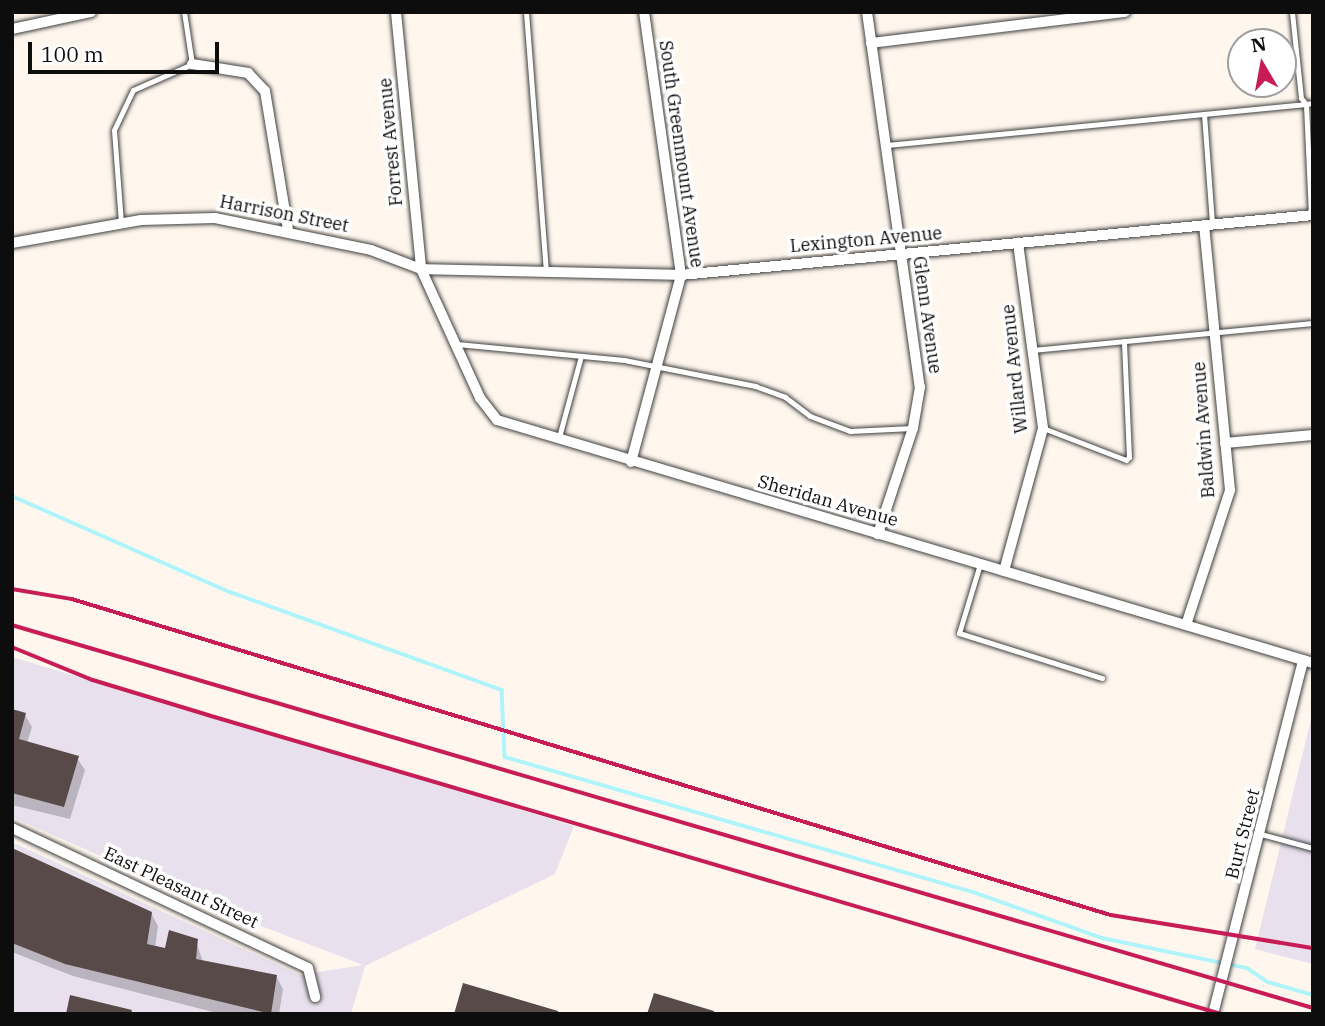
<!DOCTYPE html>
<html>
<head>
<meta charset="utf-8">
<style>
  body { margin:0 }
  #map { position:relative; width:1325px; height:1026px; overflow:hidden; background:#fff7ee; font-family:"IBM Plex Serif",serif }
  div>[style] { position:absolute }
  .industrial>* { inset:0; background:#e8e1ed }
  .shadow>* { inset:0; background:#0003 }
  .stream>* { height:3.5px; margin:-1.75px; padding:0 1.75px; transform-origin:1.75px; border-radius:1.75px; background:#aff4fa }
  .building>* { inset:0; background:#574a49 }
  .roads { filter:drop-shadow(0 0 2px #404040) drop-shadow(0 0 2px #404040) }
  .service>* { height:5px; margin:-2.5px; padding:0 2.5px; transform-origin:2.5px; border-radius:2.5px; background:#fff }
  .minor>* { height:10px; margin:-5px; padding:0 5px; transform-origin:5px; border-radius:5px; background:#fff }
  .rail>* { height:3.5px; margin:-1.75px; padding:0 1.75px; transform-origin:1.75px; border-radius:1.75px; background:#c71c56 }
  span { translate:-50% -50%; white-space:nowrap; text-align:center; line-height:1.15; -webkit-text-stroke:7px #fff; paint-order:stroke }
  .street-label { font-size:18px; color:#0d0d0d }
  .frame { position:absolute; inset:0; border:14px solid #0d0d0d; pointer-events:none }
  .north { position:absolute; left:1227px; top:28px; width:70px; height:70px; box-sizing:border-box; background:#fff; border:2px solid #9e9e9e; border-radius:50%; rotate:350deg; font-size:19px; font-weight:700; line-height:28px; text-align:center; color:#0d0d0d }
  .north::after { content:''; display:block; margin:auto; width:24px; height:32px; background:#c71c56; clip-path:polygon(50% 0,100% 100%,50% 72%,0 100%) }
  .scale { position:absolute; left:28px; top:42px; width:191px; height:32px; box-sizing:border-box; border:4px solid #0d0d0d; border-top:0; padding-left:9px; font-size:21px; line-height:24px; white-space:nowrap; color:#0d0d0d; -webkit-text-stroke:5px #fff; paint-order:stroke }
</style>
</head>
<body>
<div id="map">
  <div class="industrial">
    <i style="clip-path:polygon(12px 657px,574px 826px,555px 874px,365px 966px,351px 1014px,12px 1014px,12px 842px,300px 975px,363px 965px,248px 921px,12px 817px)"></i>
    <i style="clip-path:polygon(1313px 711px,1313px 964px,1255px 949px)"></i>
  </div>
  <div class="shadow">
    <i style="clip-path:polygon(12px 711px,25px 715px,32px 727px,27px 743px,77px 758px,85px 770px,70px 819px,12px 805px)"></i>
    <i style="clip-path:polygon(12px 850px,151px 913px,158px 926px,155px 948px,167px 950px,196px 941px,203px 962px,276px 976px,283px 989px,279px 1014px,221px 1014px,73px 976px,12px 952px)"></i>
  </div>
  <div class="stream">
    <i style="left:12px;top:496px;width:238px;rotate:23.8deg"></i>
    <i style="left:230px;top:592px;width:289px;rotate:19.8deg"></i>
    <i style="left:502px;top:690px;width:67px;rotate:87.4deg"></i>
    <i style="left:505px;top:757px;width:487px;rotate:16.1deg"></i>
    <i style="left:973px;top:892px;width:137px;rotate:19.6deg"></i>
    <i style="left:1102px;top:938px;width:148px;rotate:11.7deg"></i>
    <i style="left:1247px;top:968px;width:25px;rotate:34deg"></i>
    <i style="left:1268px;top:982px;width:47px;rotate:16.1deg"></i>
  </div>
  <div class="building">
    <i style="clip-path:polygon(12px 709px,26px 713px,19px 739px,79px 756px,64px 807px,12px 793px)"></i>
    <i style="clip-path:polygon(12px 848px,152px 912px,147px 944px,165px 948px,169px 930px,198px 939px,196px 959px,277px 975px,271px 1014px,65px 964px,12px 943px)"></i>
    <i style="clip-path:polygon(463px 983px,558px 1011px,558px 1014px,454px 1014px)"></i>
    <i style="clip-path:polygon(654px 993px,714px 1011px,714px 1014px,647px 1014px)"></i>
    <i style="clip-path:polygon(70px 995px,132px 1010px,131px 1014px,66px 1014px)"></i>
  </div>
  <div class="roads">
    <div class="service">
      <i style="left:526px;top:12px;width:260px;rotate:85.6deg"></i>
      <i style="left:1204px;top:114px;width:110px;rotate:85.8deg"></i>
      <i style="left:887px;top:145px;width:421px;rotate:-5.6deg"></i>
      <i style="left:1306px;top:104px;width:8px;rotate:-130deg"></i>
      <i style="left:1301px;top:98px;width:86px;rotate:-96deg"></i>
      <i style="left:1311px;top:215px;width:111px;rotate:-92.6deg"></i>
      <i style="left:1306px;top:104px;width:7px;rotate:-8deg"></i>
      <i style="left:121px;top:223px;width:93px;rotate:-94.3deg"></i>
      <i style="left:114px;top:130px;width:44px;rotate:-64.6deg"></i>
      <i style="left:133px;top:90px;width:64px;rotate:-23.8deg"></i>
      <i style="left:192px;top:64px;width:53px;rotate:-98.7deg"></i>
      <i style="left:457px;top:344px;width:168px;rotate:5.5deg"></i>
      <i style="left:624px;top:360px;width:134px;rotate:11.2deg"></i>
      <i style="left:755px;top:386px;width:32px;rotate:20deg"></i>
      <i style="left:785px;top:397px;width:31px;rotate:37deg"></i>
      <i style="left:810px;top:416px;width:43px;rotate:20.6deg"></i>
      <i style="left:850px;top:431px;width:62px;rotate:-2.8deg"></i>
      <i style="left:1032px;top:350px;width:282px;rotate:-5.5deg"></i>
      <i style="left:1043px;top:428px;width:89px;rotate:21.1deg"></i>
      <i style="left:1126px;top:460px;width:4px;rotate:-45deg"></i>
      <i style="left:1129px;top:457px;width:116px;rotate:-92.5deg"></i>
      <i style="left:559px;top:437px;width:84px;rotate:-74.8deg"></i>
      <i style="left:980px;top:564px;width:72px;rotate:106.9deg"></i>
      <i style="left:959px;top:633px;width:150px;rotate:17.5deg"></i>
      <i style="left:1261px;top:834px;width:54px;rotate:15.1deg"></i>
    </div>
    <div class="minor">
      <i style="left:396px;top:12px;width:258px;rotate:84.4deg"></i>
      <i style="left:421px;top:269px;width:142px;rotate:65.4deg"></i>
      <i style="left:480px;top:398px;width:28px;rotate:52deg"></i>
      <i style="left:497px;top:420px;width:851px;rotate:16.58deg"></i>
      <i style="left:867px;top:12px;width:379px;rotate:82deg"></i>
      <i style="left:920px;top:387px;width:42px;rotate:99.7deg"></i>
      <i style="left:913px;top:428px;width:112px;rotate:108.3deg"></i>
      <i style="left:12px;top:29px;width:81px;rotate:-12.1deg"></i>
      <i style="left:871px;top:43px;width:256px;rotate:-7deg"></i>
      <i style="left:192px;top:64px;width:57px;rotate:9.1deg"></i>
      <i style="left:248px;top:73px;width:25px;rotate:47deg"></i>
      <i style="left:265px;top:91px;width:141px;rotate:80.6deg"></i>
      <i style="left:12px;top:243px;width:131px;rotate:-10.1deg"></i>
      <i style="left:141px;top:220px;width:74px;rotate:-1.5deg"></i>
      <i style="left:215px;top:218px;width:159px;rotate:11.6deg"></i>
      <i style="left:371px;top:250px;width:53px;rotate:20.8deg"></i>
      <i style="left:421px;top:269px;width:260px;rotate:1.3deg"></i>
      <i style="left:681px;top:275px;width:635px;rotate:-5.42deg"></i>
      <i style="left:1225px;top:443px;width:88px;rotate:-5.2deg"></i>
      <i style="left:631px;top:462px;width:194px;rotate:-75deg"></i>
      <i style="left:681px;top:275px;width:266px;rotate:-98deg"></i>
      <i style="left:1004px;top:571px;width:148px;rotate:-74.7deg"></i>
      <i style="left:1043px;top:428px;width:187px;rotate:-97.7deg"></i>
      <i style="left:1186px;top:625px;width:142px;rotate:-71.9deg"></i>
      <i style="left:1230px;top:490px;width:266px;rotate:-95.6deg"></i>
      <i style="left:12px;top:828px;width:327px;rotate:25.3deg"></i>
      <i style="left:308px;top:968px;width:30px;rotate:76deg"></i>
      <i style="left:1213px;top:1014px;width:365px;rotate:-75.7deg"></i>
    </div>
  </div>
  <div class="rail">
    <i style="left:12px;top:589px;width:61px;rotate:9.5deg"></i>
    <i style="left:72px;top:599px;width:1086px;rotate:16.92deg"></i>
    <i style="left:1111px;top:915px;width:205px;rotate:9.3deg"></i>
    <i style="left:12px;top:625px;width:1356px;rotate:16.4deg"></i>
    <i style="left:12px;top:647px;width:87px;rotate:22.2deg"></i>
    <i style="left:93px;top:680px;width:120px;rotate:16.9deg"></i>
    <i style="left:208px;top:715px;width:1056px;rotate:16.44deg"></i>
  </div>
  <div class="street-label">
    <span style="left:391px;top:142px;rotate:-95deg">Forrest Avenue</span>
    <span style="left:681px;top:154px;rotate:82deg">South Greenmount Avenue</span>
    <span style="left:284px;top:214px;rotate:11deg">Harrison Street</span>
    <span style="left:866px;top:240px;rotate:-5deg">Lexington Avenue</span>
    <span style="left:927px;top:315px;rotate:82deg">Glenn Avenue</span>
    <span style="left:1015px;top:369px;rotate:-96deg">Willard Avenue</span>
    <span style="left:1204px;top:430px;rotate:-94deg">Baldwin Avenue</span>
    <span style="left:828px;top:501px;rotate:16deg">Sheridan Avenue</span>
    <span style="left:1243px;top:834px;rotate:-76deg">Burt Street</span>
    <span style="left:181px;top:888px;rotate:25deg">East Pleasant Street</span>
  </div>
  <div class="frame"></div>
  <div class="north">N</div>
  <div class="scale">100 m</div>
</div>
</body>
</html>
